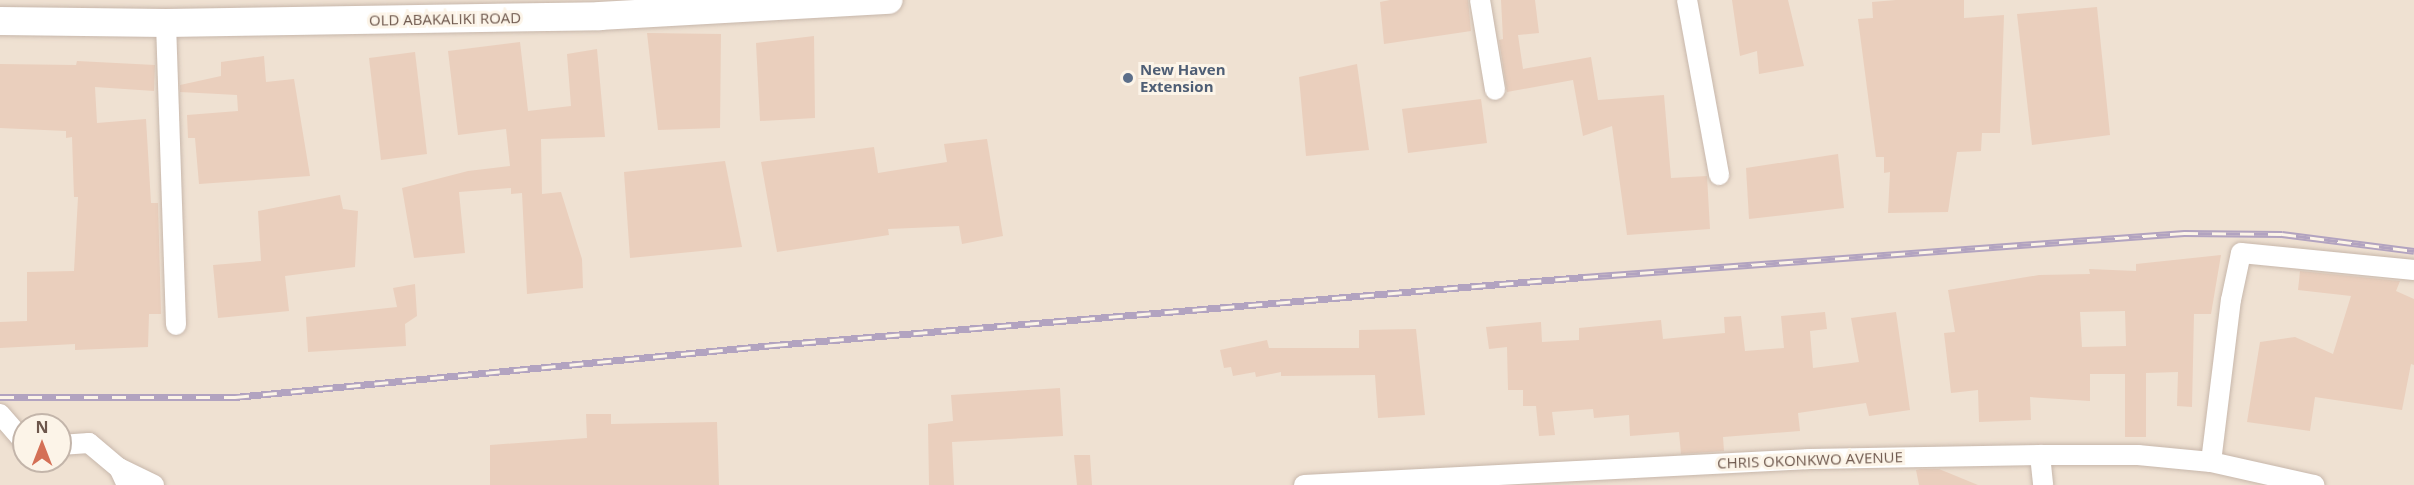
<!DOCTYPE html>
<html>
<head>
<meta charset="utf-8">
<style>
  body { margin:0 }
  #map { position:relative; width:2414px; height:485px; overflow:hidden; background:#f9efe2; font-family:"Open Sans",sans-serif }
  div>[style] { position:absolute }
  .residential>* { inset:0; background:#efe1d2 }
  .building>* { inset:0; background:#eacfbd }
  .roads { filter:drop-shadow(0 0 2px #c7b7ab) drop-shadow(0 0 2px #c7b7ab) }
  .street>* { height:20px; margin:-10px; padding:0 10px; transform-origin:10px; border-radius:10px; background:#fff }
  .secondary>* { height:28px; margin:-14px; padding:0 14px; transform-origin:14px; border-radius:14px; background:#fff }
  .rail>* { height:7px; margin-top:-3.5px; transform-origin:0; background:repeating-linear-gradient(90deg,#fcf4e8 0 14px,#b2a3c0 0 28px); box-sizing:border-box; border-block:2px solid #b2a3c0 }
  .dots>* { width:16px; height:16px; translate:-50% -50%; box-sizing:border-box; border:3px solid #fcf4e8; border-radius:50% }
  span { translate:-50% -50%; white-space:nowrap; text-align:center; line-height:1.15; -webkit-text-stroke:6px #fcf4e8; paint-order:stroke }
  .street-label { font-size:15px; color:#6d574c }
  .service-label { font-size:15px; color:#4e5e75; font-weight:700 }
  .left { translate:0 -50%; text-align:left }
  .north { position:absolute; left:12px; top:413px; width:60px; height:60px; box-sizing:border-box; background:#fcf4e8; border:2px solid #c3b5aa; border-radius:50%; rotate:0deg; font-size:16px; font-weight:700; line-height:24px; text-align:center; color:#6d574c }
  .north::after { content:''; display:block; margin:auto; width:21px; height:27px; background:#d47056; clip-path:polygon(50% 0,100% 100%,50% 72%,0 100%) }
</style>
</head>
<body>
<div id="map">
  <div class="residential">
    <i style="clip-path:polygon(evenodd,0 0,2414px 0,2414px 485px,0 485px,0 0,24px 425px,60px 425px,60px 461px,24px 461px,24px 425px)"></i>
  </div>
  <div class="building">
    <i style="clip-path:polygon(1390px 0,1468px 0,1471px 31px,1384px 44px,1380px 2px)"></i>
    <i style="clip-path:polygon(1501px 0,1535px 0,1539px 33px,1518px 35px,1523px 69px,1591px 57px,1598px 100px,1664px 95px,1671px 178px,1707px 176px,1710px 229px,1627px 235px,1612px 126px,1583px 136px,1573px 80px,1507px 92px,1499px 40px,1503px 39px)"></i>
    <i style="clip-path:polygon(1732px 0,1788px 0,1804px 66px,1759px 74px,1757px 51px,1740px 56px)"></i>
    <i style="clip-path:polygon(1896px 0,1964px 0,1964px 18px,2004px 15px,2000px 133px,1982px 133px,1981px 151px,1957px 152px,1948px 212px,1888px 213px,1890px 172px,1884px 173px,1884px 157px,1876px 157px,1858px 19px,1873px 18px,1872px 2px)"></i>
    <i style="clip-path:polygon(2097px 7px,2110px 135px,2032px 145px,2017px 14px)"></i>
    <i style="clip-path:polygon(647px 33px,721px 34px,720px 128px,658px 130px)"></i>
    <i style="clip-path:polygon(814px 36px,815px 118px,760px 121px,756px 43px)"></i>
    <i style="clip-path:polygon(520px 42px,528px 111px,571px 106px,567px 54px,597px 49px,605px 137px,541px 139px,542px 194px,561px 192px,582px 259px,583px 288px,527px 294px,522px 193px,511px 194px,511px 188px,459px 192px,465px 253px,414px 258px,402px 188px,468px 171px,510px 166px,506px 129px,458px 135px,448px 51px)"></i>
    <i style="clip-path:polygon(415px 52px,427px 154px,381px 160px,369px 58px)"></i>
    <i style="clip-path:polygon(264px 56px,266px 82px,294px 79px,310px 176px,199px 184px,195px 138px,188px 138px,187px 115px,238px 111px,237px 95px,180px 92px,180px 85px,221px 76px,221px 62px)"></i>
    <i style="clip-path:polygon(77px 61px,155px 65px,154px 91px,95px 87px,97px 123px,146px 119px,151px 203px,158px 203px,161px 314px,149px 314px,148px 347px,75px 350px,75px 344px,0 348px,0 322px,27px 321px,27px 272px,74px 271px,78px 197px,74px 197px,72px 137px,66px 138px,66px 131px,0 128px,0 64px,76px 65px)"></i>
    <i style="clip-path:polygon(1357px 64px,1369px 150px,1306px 156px,1299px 77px)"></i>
    <i style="clip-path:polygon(1481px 99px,1487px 143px,1408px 153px,1402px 109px)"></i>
    <i style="clip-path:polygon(987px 139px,1003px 236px,962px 244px,959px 226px,888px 229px,889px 235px,777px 252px,761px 162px,874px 147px,878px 173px,947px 162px,944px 144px)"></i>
    <i style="clip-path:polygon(1838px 154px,1844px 208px,1749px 219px,1746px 168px)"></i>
    <i style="clip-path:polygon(725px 161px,742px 247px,630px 258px,624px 172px)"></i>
    <i style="clip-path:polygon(340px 195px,343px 209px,358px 211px,355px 267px,285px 276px,289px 311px,218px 318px,213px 265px,261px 261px,258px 211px)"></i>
    <i style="clip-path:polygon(evenodd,2221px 255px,2211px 314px,2194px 314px,2192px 407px,2177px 406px,2178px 372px,2146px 373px,2146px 437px,2125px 437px,2125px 374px,2090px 374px,2090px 401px,2030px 397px,2031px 420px,1979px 422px,1978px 390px,1951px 393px,1944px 333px,1955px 332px,1948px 290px,2039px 275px,2090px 274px,2089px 269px,2136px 271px,2136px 264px,2221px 255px,2125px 311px,2126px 346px,2082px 347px,2080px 312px,2125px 311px)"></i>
    <i style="clip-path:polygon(2300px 271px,2400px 281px,2396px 291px,2414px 299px,2414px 365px,2411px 364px,2402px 410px,2315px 397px,2310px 431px,2247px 422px,2260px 342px,2295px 337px,2333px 354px,2351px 296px,2298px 290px)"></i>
    <i style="clip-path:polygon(415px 284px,417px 316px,405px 324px,406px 346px,308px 352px,306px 317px,397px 307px,393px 288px)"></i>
    <i style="clip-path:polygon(1825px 312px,1827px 329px,1810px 331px,1813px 368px,1859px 362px,1851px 318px,1896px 312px,1910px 410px,1869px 416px,1866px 403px,1798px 413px,1800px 431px,1723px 437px,1724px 451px,1681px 454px,1679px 432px,1630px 436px,1629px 415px,1594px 418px,1593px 409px,1552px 412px,1555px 435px,1539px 436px,1536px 406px,1523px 406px,1523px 390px,1508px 390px,1507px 347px,1489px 349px,1486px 327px,1541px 322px,1542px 342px,1579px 340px,1579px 328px,1661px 320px,1663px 339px,1725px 333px,1724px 317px,1741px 316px,1745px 351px,1784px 348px,1781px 316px)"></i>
    <i style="clip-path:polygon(1416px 329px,1425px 415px,1378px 418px,1375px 375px,1281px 376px,1281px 372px,1256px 377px,1255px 372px,1233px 376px,1231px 367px,1224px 368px,1220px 350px,1267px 340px,1269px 348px,1359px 348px,1359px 330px)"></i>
    <i style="clip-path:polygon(1060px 388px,1063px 436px,952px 442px,954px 485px,929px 485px,928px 424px,953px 421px,951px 395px)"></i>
    <i style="clip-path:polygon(586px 414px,611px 414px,611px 424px,717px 422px,719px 485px,490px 485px,490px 445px,587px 438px)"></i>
    <i style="clip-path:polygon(1074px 455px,1090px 455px,1092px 485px,1077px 485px)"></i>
    <i style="clip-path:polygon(1921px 469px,1939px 469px,1978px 485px,1919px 485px,1916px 470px)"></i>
  </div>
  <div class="roads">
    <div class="street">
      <i style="left:1480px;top:0;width:91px;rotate:80.5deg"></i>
      <i style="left:1687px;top:0;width:178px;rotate:79.6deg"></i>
      <i style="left:166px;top:23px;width:302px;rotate:88.1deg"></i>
      <i style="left:0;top:414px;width:37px;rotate:49deg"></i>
      <i style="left:60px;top:445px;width:29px;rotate:-4deg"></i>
      <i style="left:89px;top:443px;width:39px;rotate:40deg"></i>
      <i style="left:2040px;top:455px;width:30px;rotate:84deg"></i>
      <i style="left:2211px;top:462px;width:163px;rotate:-83deg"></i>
      <i style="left:2231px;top:300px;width:48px;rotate:-78deg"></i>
      <i style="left:2241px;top:253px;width:174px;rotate:5.6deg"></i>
      <i style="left:127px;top:485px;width:19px;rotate:-115deg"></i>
      <i style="left:119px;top:468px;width:39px;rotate:26deg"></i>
      <i style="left:1304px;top:485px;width:507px;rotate:-2.94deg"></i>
      <i style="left:1810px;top:459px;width:230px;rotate:-1deg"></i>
      <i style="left:2040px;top:455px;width:98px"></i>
      <i style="left:2138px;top:455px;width:73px;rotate:5.5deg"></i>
      <i style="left:2211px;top:462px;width:106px;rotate:12.6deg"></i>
    </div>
    <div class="secondary">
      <i style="left:0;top:21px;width:166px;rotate:0.7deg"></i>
      <i style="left:166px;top:23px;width:434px;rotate:-0.9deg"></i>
      <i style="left:600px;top:16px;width:289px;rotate:-3.2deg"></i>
    </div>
  </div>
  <div class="rail">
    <i style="left:0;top:397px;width:235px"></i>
    <i style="left:235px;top:397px;width:542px;rotate:-5.51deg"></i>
    <i style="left:774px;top:345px;width:813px;rotate:-4.8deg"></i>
    <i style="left:1584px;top:277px;width:602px;rotate:-4.19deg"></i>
    <i style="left:2184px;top:233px;width:98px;rotate:0.6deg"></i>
    <i style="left:2282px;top:234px;width:133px;rotate:7.3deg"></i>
  </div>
  <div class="dots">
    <i style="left:1128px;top:78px;background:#5c6f8a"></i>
  </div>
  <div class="street-label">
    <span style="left:445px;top:19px;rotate:-1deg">OLD ABAKALIKI ROAD</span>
    <span style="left:1810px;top:460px;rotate:-2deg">CHRIS OKONKWO AVENUE</span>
  </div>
  <div class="service-label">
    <span class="left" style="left:1140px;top:78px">New Haven<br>Extension</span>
  </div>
  <div class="north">N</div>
</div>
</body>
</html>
